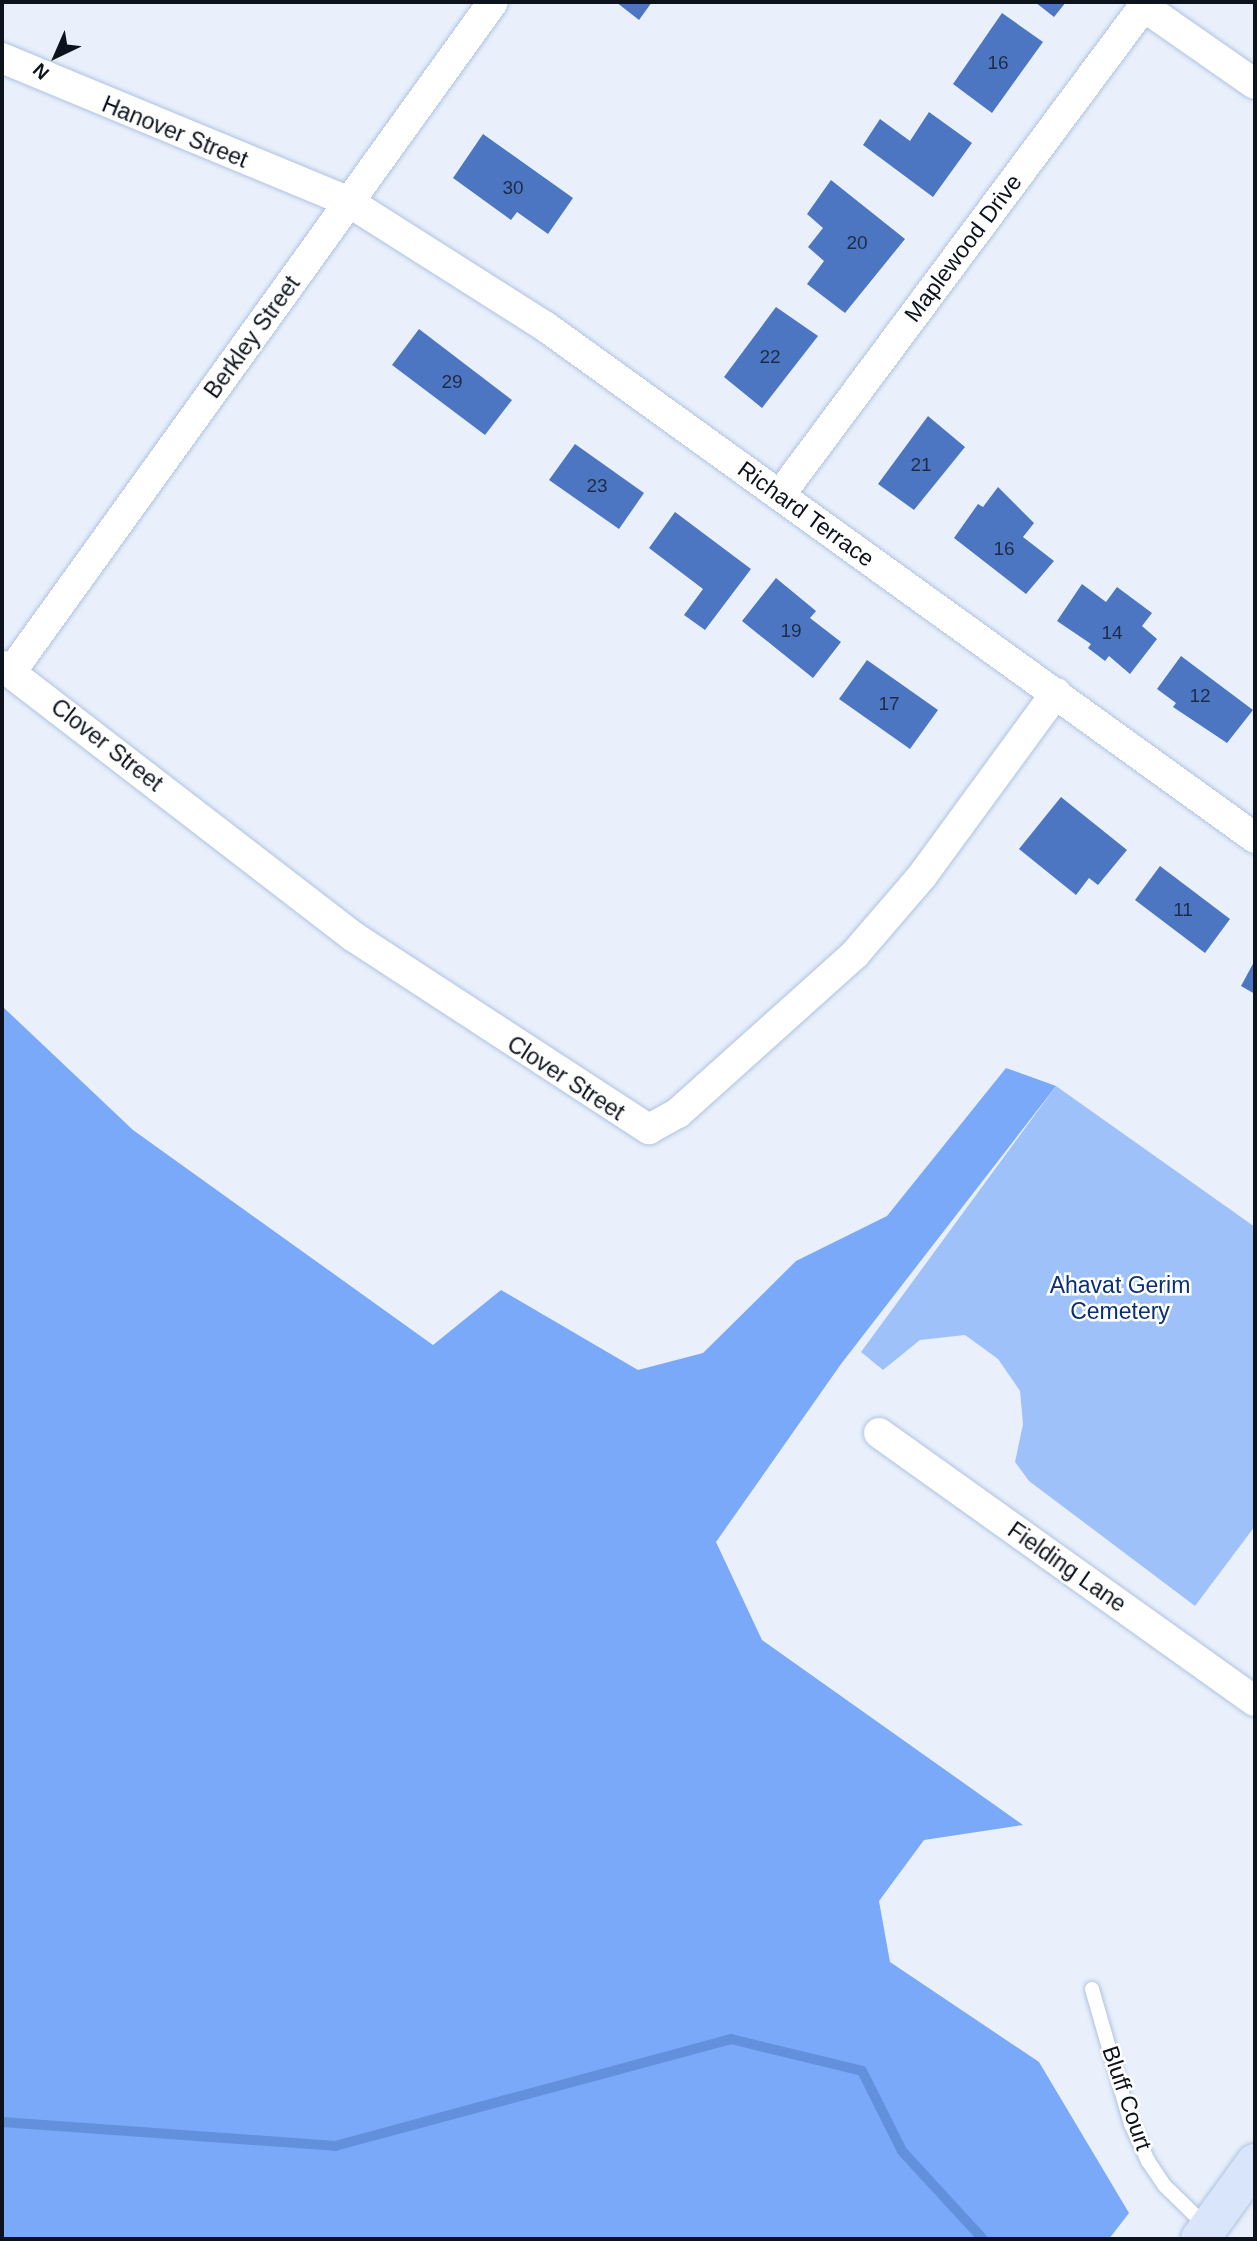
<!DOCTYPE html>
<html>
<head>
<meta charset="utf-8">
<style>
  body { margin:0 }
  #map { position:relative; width:1257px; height:2241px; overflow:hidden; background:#e9f0fc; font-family:Helvetica,sans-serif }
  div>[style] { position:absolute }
  .green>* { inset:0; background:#9fc1fa }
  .forest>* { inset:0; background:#7ba9f9 }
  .stream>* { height:10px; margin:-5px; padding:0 5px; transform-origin:5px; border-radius:5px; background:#6390dd }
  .building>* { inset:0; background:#4c76c2 }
  .roads { filter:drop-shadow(0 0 2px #b0c2df) drop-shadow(0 0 2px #b0c2df) }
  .lane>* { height:14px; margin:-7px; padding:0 7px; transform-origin:7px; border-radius:7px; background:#fff }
  .street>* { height:30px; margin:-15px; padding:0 15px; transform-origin:15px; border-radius:15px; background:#fff }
  .secondary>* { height:38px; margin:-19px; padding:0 19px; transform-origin:19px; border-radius:19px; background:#d8e5fa }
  span { translate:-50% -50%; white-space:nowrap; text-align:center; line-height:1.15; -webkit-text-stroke:5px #fff; paint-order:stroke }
  .number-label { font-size:19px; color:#1d2c46 }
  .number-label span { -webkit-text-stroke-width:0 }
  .street-label { font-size:23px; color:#0d131d }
  .park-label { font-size:23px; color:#093074 }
  .frame { position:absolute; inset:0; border:4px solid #0d131d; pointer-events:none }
  .north { position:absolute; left:21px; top:21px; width:70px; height:70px; -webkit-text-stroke:5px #fff; paint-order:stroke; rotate:224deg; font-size:19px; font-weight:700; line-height:28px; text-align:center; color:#0d131d }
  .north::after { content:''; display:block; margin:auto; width:24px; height:32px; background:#0d131d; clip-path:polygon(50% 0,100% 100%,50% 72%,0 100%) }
</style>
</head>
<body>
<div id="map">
  <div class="green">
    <i style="clip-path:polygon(1056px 1086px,1255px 1227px,1255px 1526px,1195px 1606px,1029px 1481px,1015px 1462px,1023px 1424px,1020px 1391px,998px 1359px,965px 1335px,920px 1340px,883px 1370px,861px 1352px)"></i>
  </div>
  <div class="forest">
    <i style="clip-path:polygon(2px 1006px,133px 1130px,433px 1345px,501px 1290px,638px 1370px,703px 1353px,796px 1261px,887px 1216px,1006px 1068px,1056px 1086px,841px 1364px,716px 1542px,762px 1640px,1023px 1825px,924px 1840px,879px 1901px,890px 1962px,1039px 2062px,1129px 2213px,1109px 2239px,2px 2239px)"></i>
  </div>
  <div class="stream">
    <i style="left:2px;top:2122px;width:334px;rotate:4.1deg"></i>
    <i style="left:335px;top:2146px;width:410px;rotate:-15.1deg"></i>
    <i style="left:731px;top:2039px;width:135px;rotate:13.7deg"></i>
    <i style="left:862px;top:2071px;width:89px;rotate:63.4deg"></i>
    <i style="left:902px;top:2151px;width:120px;rotate:47.4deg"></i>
  </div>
  <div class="building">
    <i style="clip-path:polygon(616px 2px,652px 2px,639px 20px)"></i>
    <i style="clip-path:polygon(1035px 2px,1066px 2px,1054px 17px)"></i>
    <i style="clip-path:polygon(1002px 13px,1043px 42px,992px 113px,953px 84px)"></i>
    <i style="clip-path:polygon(929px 112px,972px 143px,933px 197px,863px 145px,880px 119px,910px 141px)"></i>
    <i style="clip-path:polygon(483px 134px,573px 198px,548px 234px,517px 212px,511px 220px,453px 178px)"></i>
    <i style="clip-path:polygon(831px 180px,905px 239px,845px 313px,807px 284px,824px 261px,808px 247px,823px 228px,807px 214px)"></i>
    <i style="clip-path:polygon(776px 307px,818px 336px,762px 408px,724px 377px)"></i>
    <i style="clip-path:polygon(419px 329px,512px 400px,485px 435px,392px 365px)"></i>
    <i style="clip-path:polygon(928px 416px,965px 447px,914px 510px,878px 484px)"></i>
    <i style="clip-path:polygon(575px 444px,644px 493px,619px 529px,549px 480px)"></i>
    <i style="clip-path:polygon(998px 487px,1034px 523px,1023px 537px,1054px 561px,1026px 594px,954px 538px,978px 504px,983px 507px)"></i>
    <i style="clip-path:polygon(675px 512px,751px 569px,705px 630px,684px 615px,703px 589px,649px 548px)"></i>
    <i style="clip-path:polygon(776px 578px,816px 611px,810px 618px,841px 642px,813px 678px,742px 621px)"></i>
    <i style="clip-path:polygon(1082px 584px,1106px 602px,1117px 587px,1152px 613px,1142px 626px,1157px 639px,1130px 674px,1109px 656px,1105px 661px,1088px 648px,1091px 644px,1057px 621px)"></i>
    <i style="clip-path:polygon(1181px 656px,1253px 710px,1227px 743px,1173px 707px,1176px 703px,1157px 689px)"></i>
    <i style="clip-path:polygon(867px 660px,938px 710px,910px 749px,839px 699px)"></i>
    <i style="clip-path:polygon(1061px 797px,1127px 850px,1098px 885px,1089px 878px,1076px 895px,1019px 849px)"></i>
    <i style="clip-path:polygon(1160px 866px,1230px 919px,1205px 953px,1135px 900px)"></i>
    <i style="clip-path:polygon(1255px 960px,1255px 994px,1241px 986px)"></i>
  </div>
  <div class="roads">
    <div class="lane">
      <i style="left:1092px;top:1989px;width:141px;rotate:73.9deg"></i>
      <i style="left:1131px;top:2124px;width:41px;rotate:65.3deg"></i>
      <i style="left:1148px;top:2161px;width:30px;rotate:56deg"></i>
      <i style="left:1165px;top:2186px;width:59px;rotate:44.3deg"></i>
    </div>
    <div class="street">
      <i style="left:1143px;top:6px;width:136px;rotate:34.9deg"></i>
      <i style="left:2px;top:58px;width:376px;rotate:22.5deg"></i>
      <i style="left:349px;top:202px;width:233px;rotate:32.4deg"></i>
      <i style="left:546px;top:327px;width:874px;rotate:35.78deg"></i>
      <i style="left:780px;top:495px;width:615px;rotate:-53.34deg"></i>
      <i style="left:2px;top:666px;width:444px;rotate:37.6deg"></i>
      <i style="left:354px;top:937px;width:352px;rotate:33.1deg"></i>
      <i style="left:649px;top:1129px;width:33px;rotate:-29deg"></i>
      <i style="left:678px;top:1113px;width:238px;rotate:-41.9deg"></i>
      <i style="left:855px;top:954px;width:103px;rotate:-49.3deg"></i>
      <i style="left:922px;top:876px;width:227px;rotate:-53.8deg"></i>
      <i style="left:11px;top:672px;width:825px;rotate:-54.27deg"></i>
      <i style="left:879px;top:1433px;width:462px;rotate:35.5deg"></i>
    </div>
    <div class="secondary">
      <i style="left:1200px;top:2239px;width:94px;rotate:-54.1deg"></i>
    </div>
  </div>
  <div class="number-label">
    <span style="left:998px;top:63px">16</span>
    <span style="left:513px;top:188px">30</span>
    <span style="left:857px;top:243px">20</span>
    <span style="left:770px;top:357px">22</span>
    <span style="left:452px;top:382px">29</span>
    <span style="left:921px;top:465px">21</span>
    <span style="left:597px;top:486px">23</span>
    <span style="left:1004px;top:549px">16</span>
    <span style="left:791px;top:631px">19</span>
    <span style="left:1112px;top:633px">14</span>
    <span style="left:1200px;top:696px">12</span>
    <span style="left:889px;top:704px">17</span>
    <span style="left:1183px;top:910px">11</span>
  </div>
  <div class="street-label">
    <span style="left:175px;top:132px;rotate:22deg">Hanover Street</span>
    <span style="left:963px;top:248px;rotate:-53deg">Maplewood Drive</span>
    <span style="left:252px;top:337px;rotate:-54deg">Berkley Street</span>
    <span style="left:806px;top:514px;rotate:36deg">Richard Terrace</span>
    <span style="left:107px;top:745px;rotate:38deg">Clover Street</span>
    <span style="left:566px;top:1078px;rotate:33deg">Clover Street</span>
    <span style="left:1067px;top:1567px;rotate:35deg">Fielding Lane</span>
    <span style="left:1127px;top:2098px;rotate:71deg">Bluff Court</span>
  </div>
  <div class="park-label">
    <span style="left:1120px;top:1298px">Ahavat Gerim<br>Cemetery</span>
  </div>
  <div class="frame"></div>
  <div class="north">N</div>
</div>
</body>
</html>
